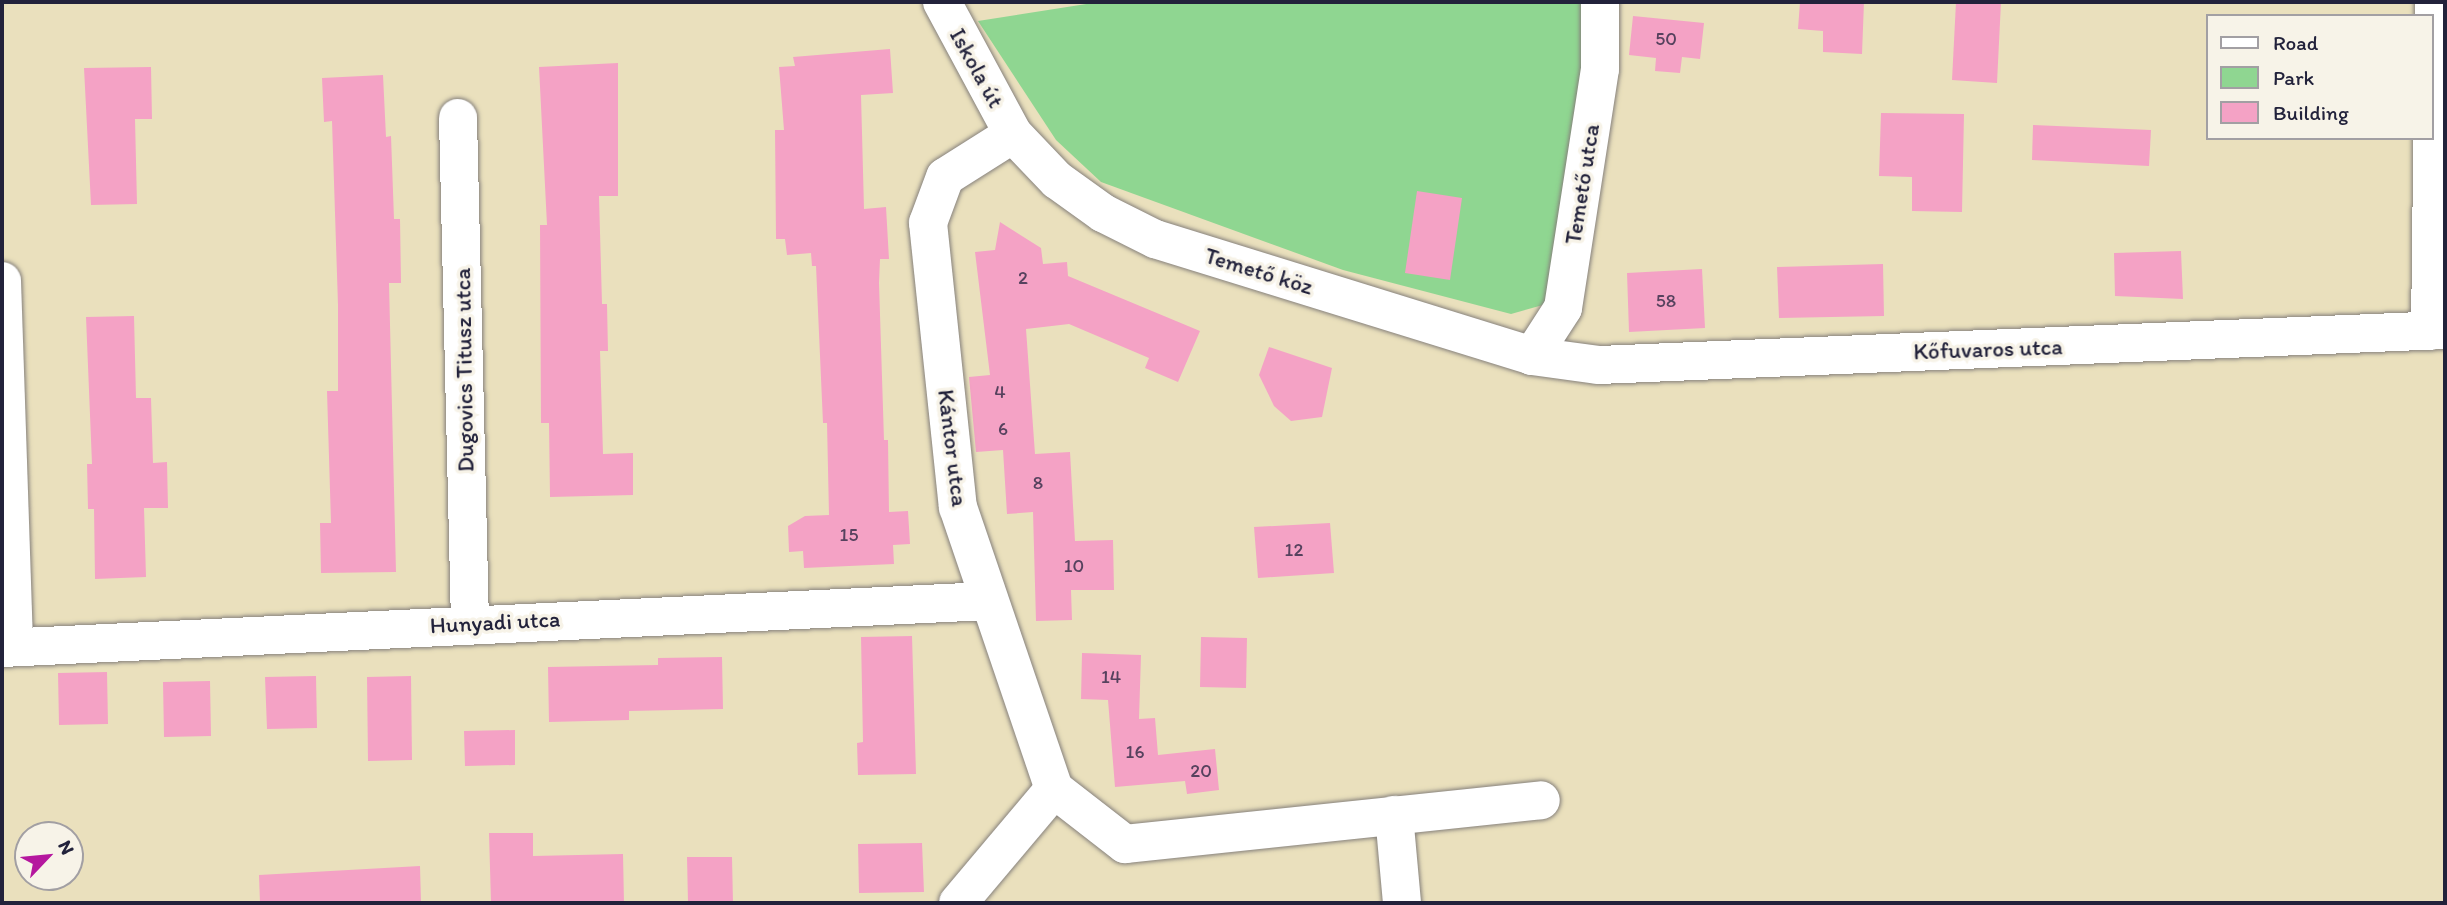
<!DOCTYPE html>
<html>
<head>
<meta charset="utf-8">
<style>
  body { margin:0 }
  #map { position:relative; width:2447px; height:905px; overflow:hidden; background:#eae0bd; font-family:Itim,sans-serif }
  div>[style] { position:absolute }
  .green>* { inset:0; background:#8fd691 }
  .building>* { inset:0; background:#f4a2c5 }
  .roads { filter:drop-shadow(0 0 2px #86817c) drop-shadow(0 0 2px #86817c) }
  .minor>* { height:38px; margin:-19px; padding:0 19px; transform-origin:19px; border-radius:19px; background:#fff }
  span { translate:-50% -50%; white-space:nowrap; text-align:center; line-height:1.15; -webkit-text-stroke:7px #f7f3e8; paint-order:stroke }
  .number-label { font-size:19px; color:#56425e }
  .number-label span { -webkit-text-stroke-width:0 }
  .street-label { font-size:23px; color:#22223b }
  .frame { position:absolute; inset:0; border:4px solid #22223b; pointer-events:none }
  .legend { position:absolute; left:2206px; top:14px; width:228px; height:126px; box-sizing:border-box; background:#f7f3e8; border:2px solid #a29fa3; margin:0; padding:9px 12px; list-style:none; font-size:21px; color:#22223b }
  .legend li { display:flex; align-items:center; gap:14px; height:35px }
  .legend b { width:35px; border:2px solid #a29fa3 }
  .north { position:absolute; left:14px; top:821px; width:70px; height:70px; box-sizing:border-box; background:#f7f3e8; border:2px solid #a29fa3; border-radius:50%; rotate:64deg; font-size:19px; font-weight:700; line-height:28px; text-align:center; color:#22223b }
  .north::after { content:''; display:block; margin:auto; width:24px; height:32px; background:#b5179e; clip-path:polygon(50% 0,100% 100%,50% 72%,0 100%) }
</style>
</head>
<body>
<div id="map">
  <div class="green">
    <i style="clip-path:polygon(1099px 2px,1596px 2px,1568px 298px,1511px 314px,1343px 270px,1101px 182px,1056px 140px,978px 21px)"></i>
  </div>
  <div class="building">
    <i style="clip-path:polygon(1800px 2px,1864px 2px,1862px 54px,1823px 52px,1823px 31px,1798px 29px)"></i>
    <i style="clip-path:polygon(1956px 2px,2001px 2px,1997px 83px,1952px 80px)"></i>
    <i style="clip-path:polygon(1633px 16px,1704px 23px,1700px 59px,1682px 57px,1680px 73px,1655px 71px,1656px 58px,1629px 55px)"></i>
    <i style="clip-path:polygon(890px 49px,893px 93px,861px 95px,864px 209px,886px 207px,889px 259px,880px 259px,879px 283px,884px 440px,888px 440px,889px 512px,908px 511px,910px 544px,893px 545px,894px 564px,804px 568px,803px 551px,789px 552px,788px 526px,805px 516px,829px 515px,827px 423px,823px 423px,816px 266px,812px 266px,811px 253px,787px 255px,785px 239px,776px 239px,775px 130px,784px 130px,779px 67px,795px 66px,793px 57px)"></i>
    <i style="clip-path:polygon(618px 63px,618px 196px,599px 196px,602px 304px,607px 304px,608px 351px,600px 351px,603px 454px,633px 453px,633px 495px,550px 497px,549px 423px,541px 423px,540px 225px,547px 225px,539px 67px)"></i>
    <i style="clip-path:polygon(151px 67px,152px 119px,135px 119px,137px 204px,91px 205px,84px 68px)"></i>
    <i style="clip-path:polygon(383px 75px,386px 137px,391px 136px,394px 219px,400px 219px,401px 283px,389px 283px,396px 572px,321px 573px,320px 523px,331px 523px,327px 391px,338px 391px,338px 305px,332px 121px,324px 122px,322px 78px)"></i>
    <i style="clip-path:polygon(1881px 113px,1964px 114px,1962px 212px,1912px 211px,1912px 177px,1879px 176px)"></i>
    <i style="clip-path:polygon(2033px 125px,2151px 130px,2149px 166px,2032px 160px)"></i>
    <i style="clip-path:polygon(1417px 191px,1462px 198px,1450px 280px,1405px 273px)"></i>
    <i style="clip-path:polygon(1000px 222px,1041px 248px,1043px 264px,1067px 262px,1068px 276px,1200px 331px,1178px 382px,1145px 368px,1149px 358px,1069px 324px,1026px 329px,1035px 454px,1070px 452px,1075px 541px,1113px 540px,1114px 590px,1071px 590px,1072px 620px,1036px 621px,1033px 512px,1007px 514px,1003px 450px,976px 452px,969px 377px,990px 375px,975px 252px,995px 250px)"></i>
    <i style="clip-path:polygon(2181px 251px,2183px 299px,2115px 296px,2114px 253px)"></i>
    <i style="clip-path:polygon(1883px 264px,1884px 316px,1779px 318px,1777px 267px)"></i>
    <i style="clip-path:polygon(1702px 269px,1705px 328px,1629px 332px,1627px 273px)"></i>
    <i style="clip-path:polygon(134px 316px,136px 398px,151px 398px,153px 463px,167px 462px,168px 508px,144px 508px,146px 577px,95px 579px,94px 509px,88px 509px,87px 464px,92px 464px,86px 317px)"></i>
    <i style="clip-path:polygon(1269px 347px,1332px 368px,1322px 417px,1291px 421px,1274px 406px,1259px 375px)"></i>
    <i style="clip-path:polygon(1330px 523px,1334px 573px,1258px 578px,1254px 527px)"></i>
    <i style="clip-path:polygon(912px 636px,916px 774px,858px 775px,857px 743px,863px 742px,861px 637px)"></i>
    <i style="clip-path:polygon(1201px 637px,1247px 638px,1246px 688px,1200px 687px)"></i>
    <i style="clip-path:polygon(1082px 653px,1141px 655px,1139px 719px,1155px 718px,1158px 755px,1215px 749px,1219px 790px,1187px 794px,1185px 781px,1115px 787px,1108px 700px,1081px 699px)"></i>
    <i style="clip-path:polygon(722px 657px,723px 709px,629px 711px,629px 720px,549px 722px,548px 667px,658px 665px,658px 658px)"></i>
    <i style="clip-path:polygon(107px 672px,108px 724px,59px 725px,58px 673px)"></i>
    <i style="clip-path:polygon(316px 676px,317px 728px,267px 729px,265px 677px)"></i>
    <i style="clip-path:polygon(411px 676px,412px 760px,368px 761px,367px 677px)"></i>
    <i style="clip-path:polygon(210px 681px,211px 736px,164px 737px,163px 682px)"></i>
    <i style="clip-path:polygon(515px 730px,515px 765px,465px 766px,464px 731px)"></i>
    <i style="clip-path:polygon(489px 833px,533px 833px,533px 856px,623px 854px,624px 903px,491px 903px)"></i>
    <i style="clip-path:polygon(922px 843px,924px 892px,859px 893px,858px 844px)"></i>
    <i style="clip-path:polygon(687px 857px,732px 857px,733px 903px,688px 903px)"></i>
    <i style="clip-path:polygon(420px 866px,421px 903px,260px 903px,259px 875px)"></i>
  </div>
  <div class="roads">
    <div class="minor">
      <i style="left:942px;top:2px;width:150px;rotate:61.7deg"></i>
      <i style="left:1013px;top:134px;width:64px;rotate:46.3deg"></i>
      <i style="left:1057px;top:180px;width:57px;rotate:35.7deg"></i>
      <i style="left:1103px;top:213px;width:58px;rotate:26.6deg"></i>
      <i style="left:1155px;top:239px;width:395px;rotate:17.2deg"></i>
      <i style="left:1532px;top:356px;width:68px;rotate:7.7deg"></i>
      <i style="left:1599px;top:365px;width:847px;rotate:-2.37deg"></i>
      <i style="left:458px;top:118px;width:504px;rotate:88.64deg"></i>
      <i style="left:1013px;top:134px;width:80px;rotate:147.7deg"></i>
      <i style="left:945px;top:177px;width:49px;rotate:110.3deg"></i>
      <i style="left:928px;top:223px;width:286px;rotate:84deg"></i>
      <i style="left:958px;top:507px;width:298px;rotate:71.2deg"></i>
      <i style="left:2px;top:281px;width:366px;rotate:88.1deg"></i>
      <i style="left:2430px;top:331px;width:329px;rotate:-89.3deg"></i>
      <i style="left:1532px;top:356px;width:57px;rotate:-57.1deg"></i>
      <i style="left:1563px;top:308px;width:242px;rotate:-81.2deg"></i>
      <i style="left:1600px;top:69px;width:67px;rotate:-90deg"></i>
      <i style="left:2px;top:648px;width:987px;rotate:-2.73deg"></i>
      <i style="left:1054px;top:789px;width:90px;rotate:37.8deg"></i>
      <i style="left:1125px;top:844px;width:418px;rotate:-6deg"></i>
      <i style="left:1394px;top:815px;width:88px;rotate:84.8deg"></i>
      <i style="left:958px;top:903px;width:149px;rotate:-49.9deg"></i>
    </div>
  </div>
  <div class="number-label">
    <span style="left:1666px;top:39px">50</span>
    <span style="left:1023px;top:278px">2</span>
    <span style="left:1666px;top:301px">58</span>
    <span style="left:1000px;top:392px">4</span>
    <span style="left:1003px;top:429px">6</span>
    <span style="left:1038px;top:483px">8</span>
    <span style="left:849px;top:535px">15</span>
    <span style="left:1294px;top:550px">12</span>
    <span style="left:1074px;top:566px">10</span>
    <span style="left:1111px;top:677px">14</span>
    <span style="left:1135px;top:752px">16</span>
    <span style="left:1201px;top:771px">20</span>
  </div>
  <div class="street-label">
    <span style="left:977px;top:68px;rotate:61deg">Iskola út</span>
    <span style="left:1582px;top:184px;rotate:-81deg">Temető utca</span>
    <span style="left:1259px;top:271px;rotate:17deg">Temető köz</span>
    <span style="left:1988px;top:349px;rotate:-2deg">Kőfuvaros utca</span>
    <span style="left:464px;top:370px;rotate:-91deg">Dugovics Titusz utca</span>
    <span style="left:953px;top:448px;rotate:83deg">Kántor utca</span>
    <span style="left:495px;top:622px;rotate:-3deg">Hunyadi utca</span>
  </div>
  <div class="frame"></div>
  <ul class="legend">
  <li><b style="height:9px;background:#fff"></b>Road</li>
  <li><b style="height:19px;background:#8fd691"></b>Park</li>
  <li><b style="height:19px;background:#f4a2c5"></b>Building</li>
  </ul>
  <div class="north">N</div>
</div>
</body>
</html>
